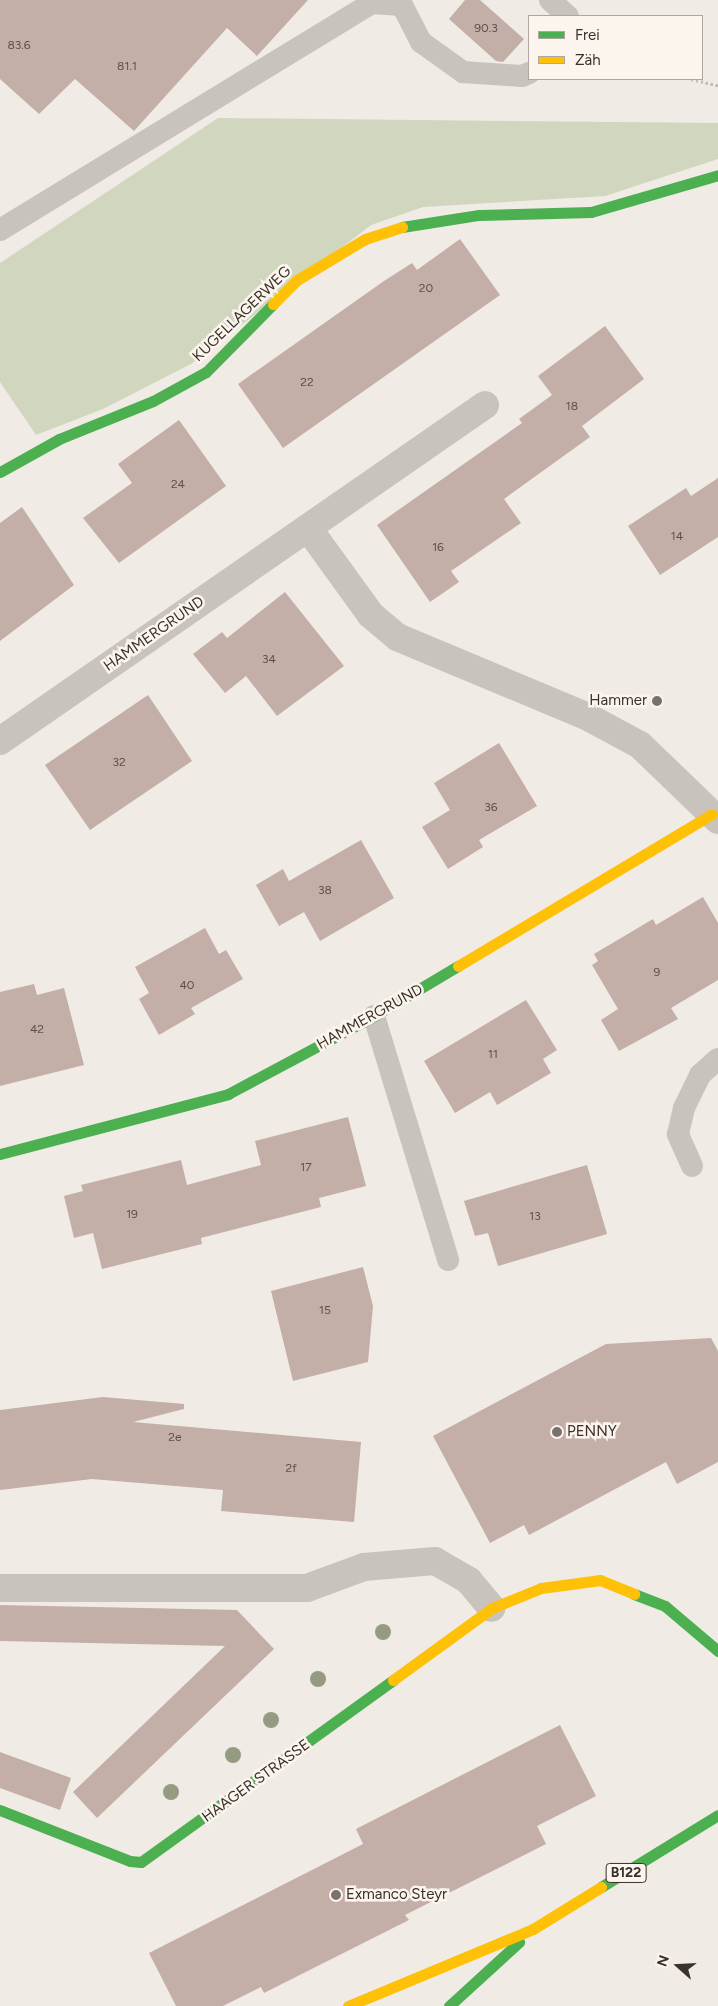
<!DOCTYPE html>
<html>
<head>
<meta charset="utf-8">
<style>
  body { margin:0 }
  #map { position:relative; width:718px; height:2006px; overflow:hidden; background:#f0ebe5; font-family:Figtree,sans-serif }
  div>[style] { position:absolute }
  .green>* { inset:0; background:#d1d6bf }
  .building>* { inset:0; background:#c3afa7 }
  .path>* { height:3px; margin-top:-1.5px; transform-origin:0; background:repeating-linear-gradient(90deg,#c2bbb6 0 2.5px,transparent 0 5px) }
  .lane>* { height:22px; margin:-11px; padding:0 11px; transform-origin:11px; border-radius:11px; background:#c9c3be }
  .street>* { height:28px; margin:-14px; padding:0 14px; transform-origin:14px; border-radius:14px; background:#c9c3be }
  .fast>* { height:11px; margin:-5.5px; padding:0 5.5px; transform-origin:5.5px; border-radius:5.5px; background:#4caf50 }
  .slow>* { height:11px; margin:-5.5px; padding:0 5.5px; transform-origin:5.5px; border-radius:5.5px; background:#ffc107 }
  .trees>* { width:16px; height:16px; margin:-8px; border-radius:50%; background:#959b80 }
  .dots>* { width:14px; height:14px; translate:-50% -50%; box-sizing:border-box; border:2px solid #fbf5ee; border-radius:50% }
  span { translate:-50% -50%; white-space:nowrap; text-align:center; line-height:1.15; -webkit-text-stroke:5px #fbf5ee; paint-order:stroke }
  .number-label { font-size:12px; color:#5d504a }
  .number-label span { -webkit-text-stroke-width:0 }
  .shield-label span { padding:1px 4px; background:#fbf5ee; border:1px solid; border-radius:4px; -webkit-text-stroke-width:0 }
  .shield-label { font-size:14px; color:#3b302b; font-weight:700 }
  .street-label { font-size:15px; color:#3b302b }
  .poi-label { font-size:15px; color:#3b302b }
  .right { translate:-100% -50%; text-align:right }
  .left { translate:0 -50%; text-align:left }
  .legend { position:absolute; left:528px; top:15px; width:175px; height:65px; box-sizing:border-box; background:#fbf5ee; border:1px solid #aea6a0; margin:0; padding:6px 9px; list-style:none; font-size:15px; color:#3b302b }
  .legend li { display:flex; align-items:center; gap:10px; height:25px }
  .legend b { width:25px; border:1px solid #aea6a0 }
  .north { position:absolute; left:653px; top:1941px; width:50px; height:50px; -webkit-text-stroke:4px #fbf5ee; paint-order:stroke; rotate:289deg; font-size:14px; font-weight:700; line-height:20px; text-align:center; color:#3b302b }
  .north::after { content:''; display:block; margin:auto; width:18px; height:22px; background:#3b302b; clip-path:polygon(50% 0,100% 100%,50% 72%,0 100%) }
</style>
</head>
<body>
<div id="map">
  <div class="green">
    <i style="clip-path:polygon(218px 118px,718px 123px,718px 159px,605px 196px,423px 207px,371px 225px,191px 364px,103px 409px,36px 435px,0 382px,0 263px)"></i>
  </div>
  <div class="building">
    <i style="clip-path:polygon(0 0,308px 0,257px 56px,227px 28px,134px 131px,75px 79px,39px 114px,0 79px)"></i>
    <i style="clip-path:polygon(465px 0,480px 0,524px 39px,503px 62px,496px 61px,449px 19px)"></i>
    <i style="clip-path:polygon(460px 239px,500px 295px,283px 448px,238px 384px,384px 281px,412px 263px,417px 270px)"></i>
    <i style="clip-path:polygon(605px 326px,644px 379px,582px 426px,590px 437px,504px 499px,521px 523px,451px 571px,459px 582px,430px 602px,377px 525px,522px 423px,519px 419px,552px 395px,538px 376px)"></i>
    <i style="clip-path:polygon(179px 420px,226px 486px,119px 563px,83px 518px,132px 483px,118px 464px)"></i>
    <i style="clip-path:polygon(718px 478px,718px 537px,660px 575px,628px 526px,686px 488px,691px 496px)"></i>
    <i style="clip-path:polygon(22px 507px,74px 585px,0 641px,0 523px)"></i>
    <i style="clip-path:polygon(285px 592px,344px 666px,277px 716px,246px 676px,225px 693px,193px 654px,222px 632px,227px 638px)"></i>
    <i style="clip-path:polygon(148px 695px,192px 761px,90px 830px,45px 765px)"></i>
    <i style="clip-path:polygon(499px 743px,537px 806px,479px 840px,483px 847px,448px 869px,422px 827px,450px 810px,434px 783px)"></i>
    <i style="clip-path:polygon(361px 840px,394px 898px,320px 941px,304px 912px,279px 926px,256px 885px,283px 869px,289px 881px)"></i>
    <i style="clip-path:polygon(703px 897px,718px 923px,718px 980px,671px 1008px,678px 1019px,619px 1051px,601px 1020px,618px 1009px,592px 965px,598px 961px,594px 954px,653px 919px,656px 925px)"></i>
    <i style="clip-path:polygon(205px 928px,219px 954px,226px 950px,243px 979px,191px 1008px,195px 1014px,159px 1035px,139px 999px,149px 993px,135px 967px)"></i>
    <i style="clip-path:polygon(34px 984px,37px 995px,64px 988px,84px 1065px,0 1086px,0 992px)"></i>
    <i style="clip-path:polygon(526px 1000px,557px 1050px,543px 1059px,551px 1073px,497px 1105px,490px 1092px,455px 1113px,424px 1061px)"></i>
    <i style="clip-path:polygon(348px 1117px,366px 1186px,319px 1198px,321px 1207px,201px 1238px,202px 1244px,102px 1269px,93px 1233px,74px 1238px,64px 1196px,83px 1191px,81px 1185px,181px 1160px,187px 1185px,261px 1165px,255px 1141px)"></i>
    <i style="clip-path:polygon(587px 1165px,607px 1234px,498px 1266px,488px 1233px,475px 1236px,464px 1201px)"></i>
    <i style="clip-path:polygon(363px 1267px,373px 1306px,368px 1362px,293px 1381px,271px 1291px)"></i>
    <i style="clip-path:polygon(711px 1338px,718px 1351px,718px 1462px,677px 1484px,666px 1462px,529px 1535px,524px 1525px,490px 1543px,433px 1436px,606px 1344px)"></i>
    <i style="clip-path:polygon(103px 1397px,184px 1404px,184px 1409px,133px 1422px,361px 1442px,354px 1522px,221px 1511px,223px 1490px,92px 1479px,0 1490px,0 1410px)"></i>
    <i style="clip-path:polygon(0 1605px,237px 1610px,274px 1649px,97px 1818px,73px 1792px,225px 1646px,0 1641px)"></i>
    <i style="clip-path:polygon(560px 1725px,596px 1796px,537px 1826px,546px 1844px,405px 1915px,409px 1920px,264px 1993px,261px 1987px,223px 2006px,176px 2006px,149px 1953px,363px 1844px,356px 1829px)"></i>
    <i style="clip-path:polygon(0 1752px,71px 1778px,60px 1810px,0 1788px)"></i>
  </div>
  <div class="path">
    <i style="left:691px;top:79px;width:28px;rotate:13deg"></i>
  </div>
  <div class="lane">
    <i style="left:550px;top:0;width:24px;rotate:42deg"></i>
    <i style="left:0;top:230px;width:436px;rotate:-31.4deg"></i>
    <i style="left:372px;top:3px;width:30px;rotate:4deg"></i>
    <i style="left:402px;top:5px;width:42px;rotate:62.8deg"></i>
    <i style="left:421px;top:42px;width:52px;rotate:35.5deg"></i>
    <i style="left:463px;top:72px;width:59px;rotate:3.9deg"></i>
    <i style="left:522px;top:76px;width:8px;rotate:-23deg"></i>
    <i style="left:374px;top:1016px;width:255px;rotate:73.1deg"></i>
    <i style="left:692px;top:1166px;width:35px;rotate:-114deg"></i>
    <i style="left:678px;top:1134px;width:27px;rotate:-77deg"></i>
    <i style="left:684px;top:1108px;width:37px;rotate:-64deg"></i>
    <i style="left:700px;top:1075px;width:24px;rotate:-42deg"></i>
  </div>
  <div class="street">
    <i style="left:308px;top:528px;width:107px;rotate:54.1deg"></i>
    <i style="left:371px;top:615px;width:34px;rotate:40deg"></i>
    <i style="left:397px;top:637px;width:207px;rotate:22.7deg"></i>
    <i style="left:588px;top:717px;width:59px;rotate:28.3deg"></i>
    <i style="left:640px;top:745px;width:108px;rotate:43.9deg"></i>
    <i style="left:0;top:741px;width:590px;rotate:-34.71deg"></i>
    <i style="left:0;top:1588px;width:307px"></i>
    <i style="left:307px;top:1588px;width:61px;rotate:-20.2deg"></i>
    <i style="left:364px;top:1567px;width:71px;rotate:-4.8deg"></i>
    <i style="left:435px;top:1561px;width:39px;rotate:30deg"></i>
    <i style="left:469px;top:1581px;width:35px;rotate:50deg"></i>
  </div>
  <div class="fast">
    <i style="left:402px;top:227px;width:78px;rotate:-8.9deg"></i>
    <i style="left:479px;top:215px;width:112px;rotate:-1.5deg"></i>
    <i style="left:591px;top:212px;width:132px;rotate:-16.2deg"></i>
    <i style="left:0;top:472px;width:68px;rotate:-29.2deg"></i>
    <i style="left:59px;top:439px;width:101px;rotate:-22deg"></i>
    <i style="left:153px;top:401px;width:60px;rotate:-28.7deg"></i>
    <i style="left:206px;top:372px;width:95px;rotate:-45.4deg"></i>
    <i style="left:0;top:1154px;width:236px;rotate:-14.7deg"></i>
    <i style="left:228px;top:1094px;width:166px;rotate:-28.1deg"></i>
    <i style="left:374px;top:1016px;width:98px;rotate:-30.8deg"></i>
    <i style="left:634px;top:1594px;width:33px;rotate:21deg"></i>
    <i style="left:665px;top:1606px;width:70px;rotate:40.3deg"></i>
    <i style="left:0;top:1810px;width:140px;rotate:21.4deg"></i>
    <i style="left:130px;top:1861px;width:11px;rotate:5deg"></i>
    <i style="left:141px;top:1862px;width:311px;rotate:-35.8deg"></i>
    <i style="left:601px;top:1887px;width:137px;rotate:-31.6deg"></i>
    <i style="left:449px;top:2006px;width:95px;rotate:-42.4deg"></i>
  </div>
  <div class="slow">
    <i style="left:273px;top:304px;width:34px;rotate:-45deg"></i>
    <i style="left:297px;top:280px;width:79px;rotate:-31.1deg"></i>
    <i style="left:365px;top:239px;width:39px;rotate:-18deg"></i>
    <i style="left:458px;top:966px;width:296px;rotate:-30.9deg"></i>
    <i style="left:393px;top:1680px;width:122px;rotate:-36deg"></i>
    <i style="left:492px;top:1608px;width:53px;rotate:-22.2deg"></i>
    <i style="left:541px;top:1588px;width:60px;rotate:-7.7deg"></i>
    <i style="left:600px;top:1580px;width:37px;rotate:22deg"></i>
    <i style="left:348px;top:2006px;width:200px;rotate:-22.6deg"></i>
    <i style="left:533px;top:1929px;width:80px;rotate:-31.7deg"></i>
  </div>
  <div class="trees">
    <i style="left:383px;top:1632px"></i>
    <i style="left:318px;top:1679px"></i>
    <i style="left:271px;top:1720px"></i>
    <i style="left:233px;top:1755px"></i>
    <i style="left:171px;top:1792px"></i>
  </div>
  <div class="dots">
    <i style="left:657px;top:701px;background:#7a716c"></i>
    <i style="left:557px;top:1432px;background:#7a716c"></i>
    <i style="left:336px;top:1895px;background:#7a716c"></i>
  </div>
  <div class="number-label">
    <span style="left:486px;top:29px">90.3</span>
    <span style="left:19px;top:46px">83.6</span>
    <span style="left:127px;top:67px">81.1</span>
    <span style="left:426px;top:289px">20</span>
    <span style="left:307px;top:383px">22</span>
    <span style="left:572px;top:407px">18</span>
    <span style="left:178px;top:485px">24</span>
    <span style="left:677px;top:537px">14</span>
    <span style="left:438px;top:548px">16</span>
    <span style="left:269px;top:660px">34</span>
    <span style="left:119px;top:763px">32</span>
    <span style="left:491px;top:808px">36</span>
    <span style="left:325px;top:891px">38</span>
    <span style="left:657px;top:973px">9</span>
    <span style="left:187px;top:986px">40</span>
    <span style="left:37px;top:1030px">42</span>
    <span style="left:493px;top:1055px">11</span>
    <span style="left:306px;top:1168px">17</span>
    <span style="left:132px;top:1215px">19</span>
    <span style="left:535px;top:1217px">13</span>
    <span style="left:325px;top:1311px">15</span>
    <span style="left:175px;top:1438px">2e</span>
    <span style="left:291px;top:1469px">2f</span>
  </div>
  <div class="shield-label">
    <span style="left:626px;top:1873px">B122</span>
  </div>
  <div class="street-label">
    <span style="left:242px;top:314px;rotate:-44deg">KUGELLAGERWEG</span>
    <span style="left:154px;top:634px;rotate:-35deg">HAMMERGRUND</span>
    <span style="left:370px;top:1017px;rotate:-29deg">HAMMERGRUND</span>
    <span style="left:256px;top:1781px;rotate:-36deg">HAAGER STRASSE</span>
  </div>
  <div class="poi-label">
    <span class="right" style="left:647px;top:701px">Hammer</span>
    <span class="left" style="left:567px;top:1432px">PENNY</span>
    <span class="left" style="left:346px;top:1895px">Exmanco Steyr</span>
  </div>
  <ul class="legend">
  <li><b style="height:6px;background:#4caf50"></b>Frei</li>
  <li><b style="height:6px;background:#ffc107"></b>Zäh</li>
  </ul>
  <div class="north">N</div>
</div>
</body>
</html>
